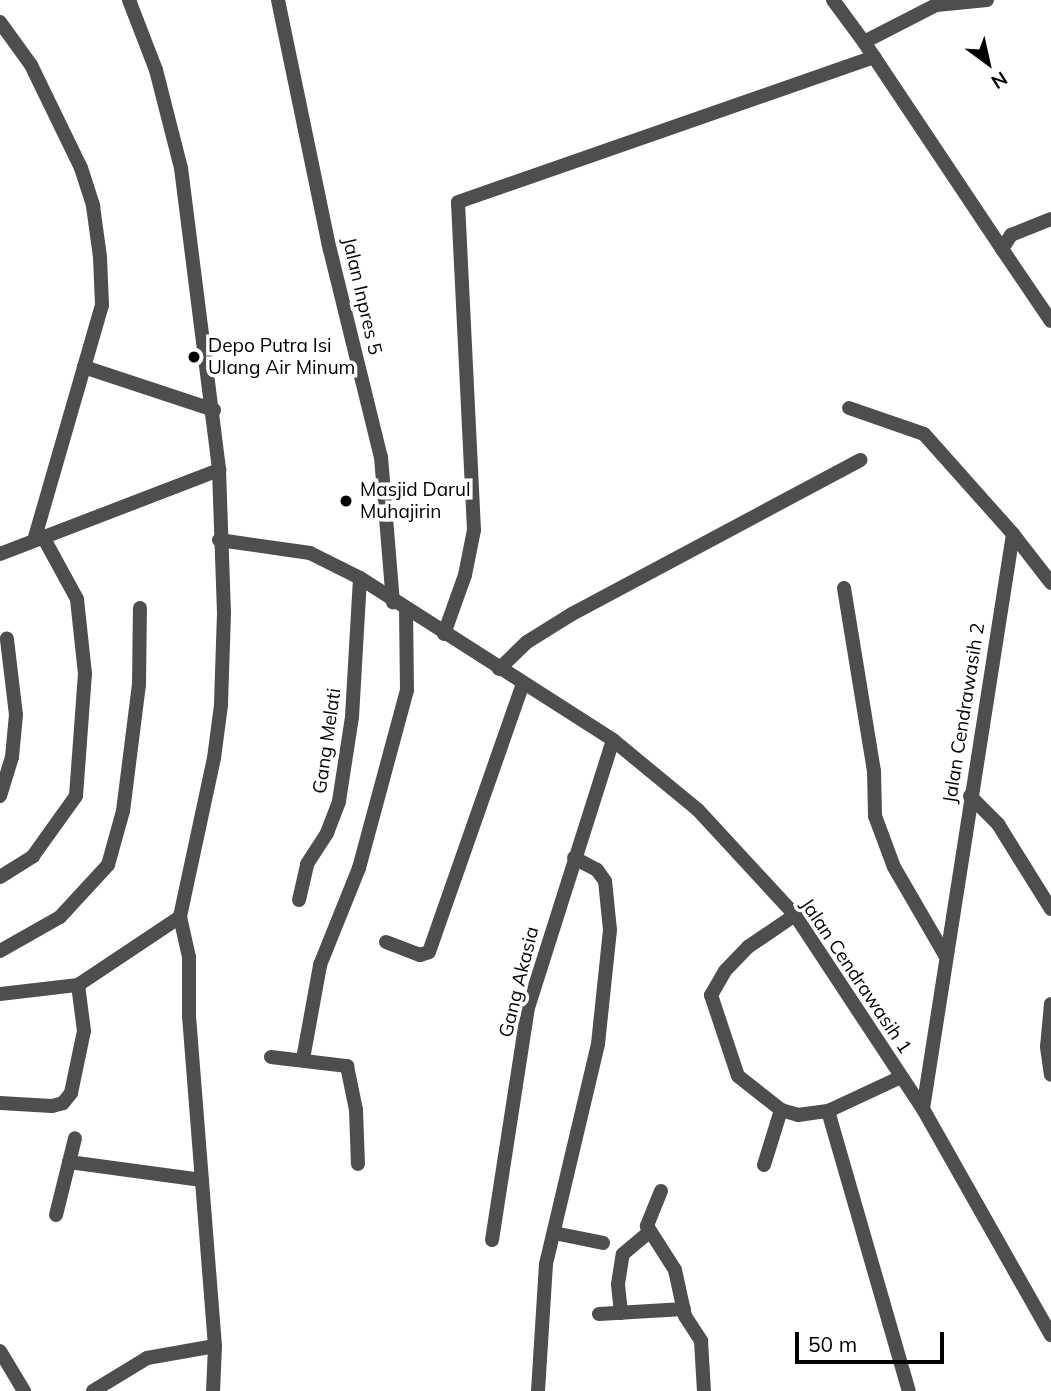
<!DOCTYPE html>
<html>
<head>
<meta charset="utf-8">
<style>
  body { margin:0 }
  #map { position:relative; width:1051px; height:1391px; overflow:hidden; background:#fff; font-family:Mulish,sans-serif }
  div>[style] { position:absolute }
  .minor>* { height:14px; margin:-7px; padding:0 7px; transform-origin:7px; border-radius:7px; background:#4e4e4e }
  .dots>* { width:19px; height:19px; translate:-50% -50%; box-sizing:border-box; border:4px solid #fff; border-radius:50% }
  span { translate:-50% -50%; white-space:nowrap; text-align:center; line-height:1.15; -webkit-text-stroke:7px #fff; paint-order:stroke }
  .street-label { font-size:19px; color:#000 }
  .poi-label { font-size:19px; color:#000 }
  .left { translate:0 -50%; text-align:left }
  .north { position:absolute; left:953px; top:28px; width:70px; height:70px; -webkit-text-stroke:5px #fff; paint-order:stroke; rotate:147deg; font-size:19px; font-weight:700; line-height:28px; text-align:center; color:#000 }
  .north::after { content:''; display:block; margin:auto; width:24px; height:32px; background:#000; clip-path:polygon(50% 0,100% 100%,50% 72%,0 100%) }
  .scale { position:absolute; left:795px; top:1332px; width:149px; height:32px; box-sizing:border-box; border:4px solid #000; border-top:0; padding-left:9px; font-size:21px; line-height:24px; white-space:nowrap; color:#000; -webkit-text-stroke:5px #fff; paint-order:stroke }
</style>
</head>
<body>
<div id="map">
  <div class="minor">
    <i style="left:129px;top:0;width:75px;rotate:68.9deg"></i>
    <i style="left:156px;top:70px;width:101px;rotate:75.7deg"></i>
    <i style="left:181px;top:168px;width:304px;rotate:82.8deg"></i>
    <i style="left:219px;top:470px;width:143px;rotate:88deg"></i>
    <i style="left:224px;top:613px;width:92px;rotate:91.9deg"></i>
    <i style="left:221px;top:705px;width:53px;rotate:97.5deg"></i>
    <i style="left:214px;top:758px;width:163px;rotate:102.1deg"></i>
    <i style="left:180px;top:917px;width:41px;rotate:77.3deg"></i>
    <i style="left:189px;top:957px;width:59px;rotate:90deg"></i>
    <i style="left:189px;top:1016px;width:331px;rotate:85.5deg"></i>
    <i style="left:215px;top:1346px;width:45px;rotate:92.5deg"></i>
    <i style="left:278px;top:0;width:255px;rotate:78.3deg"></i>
    <i style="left:330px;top:250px;width:213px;rotate:76.2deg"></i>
    <i style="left:381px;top:457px;width:146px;rotate:85.3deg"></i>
    <i style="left:833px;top:0;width:52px;rotate:53.6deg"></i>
    <i style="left:987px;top:0;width:51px;rotate:174.4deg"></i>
    <i style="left:936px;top:5px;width:81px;rotate:152.8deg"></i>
    <i style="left:864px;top:42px;width:249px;rotate:56.3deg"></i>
    <i style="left:1002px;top:249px;width:17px;rotate:-57deg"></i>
    <i style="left:1011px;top:235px;width:43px;rotate:-21.8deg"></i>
    <i style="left:0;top:22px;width:53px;rotate:54.2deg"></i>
    <i style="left:31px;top:65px;width:114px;rotate:64.1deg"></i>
    <i style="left:81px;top:168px;width:40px;rotate:72deg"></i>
    <i style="left:93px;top:206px;width:51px;rotate:82.2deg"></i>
    <i style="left:100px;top:257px;width:48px;rotate:87.6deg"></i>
    <i style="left:102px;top:305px;width:241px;rotate:106.1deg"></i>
    <i style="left:1002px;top:249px;width:87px;rotate:55.8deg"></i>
    <i style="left:84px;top:367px;width:137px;rotate:18.3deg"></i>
    <i style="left:849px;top:408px;width:79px;rotate:19.1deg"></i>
    <i style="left:924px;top:434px;width:134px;rotate:48.3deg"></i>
    <i style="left:1013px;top:534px;width:582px;rotate:98.9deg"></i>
    <i style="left:1013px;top:534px;width:62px;rotate:52.2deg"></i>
    <i style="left:219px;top:540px;width:92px;rotate:8.1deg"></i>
    <i style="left:310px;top:553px;width:56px;rotate:26.6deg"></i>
    <i style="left:360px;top:578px;width:300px;rotate:32.6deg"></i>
    <i style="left:613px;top:740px;width:110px;rotate:39.5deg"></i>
    <i style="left:698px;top:810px;width:143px;rotate:47.3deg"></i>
    <i style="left:795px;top:915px;width:232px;rotate:56.6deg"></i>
    <i style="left:923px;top:1109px;width:260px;rotate:60.5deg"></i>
    <i style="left:0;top:554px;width:235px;rotate:-21deg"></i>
    <i style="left:844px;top:588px;width:185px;rotate:80.7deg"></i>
    <i style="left:874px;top:771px;width:45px;rotate:88.7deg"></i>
    <i style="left:875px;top:816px;width:54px;rotate:69.6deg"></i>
    <i style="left:894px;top:867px;width:102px;rotate:59.9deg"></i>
    <i style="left:444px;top:634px;width:63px;rotate:-70.4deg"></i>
    <i style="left:465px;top:575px;width:46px;rotate:-78.7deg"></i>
    <i style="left:474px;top:530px;width:328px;rotate:-92.8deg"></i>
    <i style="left:458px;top:202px;width:441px;rotate:-19.2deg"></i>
    <i style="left:499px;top:669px;width:39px;rotate:-44deg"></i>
    <i style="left:527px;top:642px;width:53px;rotate:-31.9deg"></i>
    <i style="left:572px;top:614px;width:327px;rotate:-28.1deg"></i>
    <i style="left:0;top:796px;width:41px;rotate:-72.9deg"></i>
    <i style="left:12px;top:757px;width:42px;rotate:-84.6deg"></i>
    <i style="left:16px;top:715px;width:77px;rotate:-96.8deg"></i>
    <i style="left:970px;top:796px;width:40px;rotate:45deg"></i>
    <i style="left:998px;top:824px;width:100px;rotate:58.1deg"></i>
    <i style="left:0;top:877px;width:39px;rotate:-32deg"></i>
    <i style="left:33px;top:856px;width:74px;rotate:-54.4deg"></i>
    <i style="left:76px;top:796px;width:122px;rotate:-85.8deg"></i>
    <i style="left:85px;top:674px;width:75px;rotate:-96.1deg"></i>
    <i style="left:77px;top:599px;width:73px;rotate:-118.7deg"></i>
    <i style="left:299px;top:900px;width:37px;rotate:-77deg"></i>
    <i style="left:307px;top:864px;width:37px;rotate:-57deg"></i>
    <i style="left:327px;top:833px;width:34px;rotate:-69deg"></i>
    <i style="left:339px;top:801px;width:85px;rotate:-81.2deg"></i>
    <i style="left:352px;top:717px;width:139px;rotate:-86.7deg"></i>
    <i style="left:795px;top:915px;width:57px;rotate:145.8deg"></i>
    <i style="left:748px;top:947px;width:33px;rotate:134deg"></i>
    <i style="left:725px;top:971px;width:28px;rotate:120deg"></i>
    <i style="left:711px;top:995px;width:85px;rotate:71.6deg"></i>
    <i style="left:738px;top:1076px;width:55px;rotate:38.3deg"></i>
    <i style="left:781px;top:1110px;width:18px;rotate:16deg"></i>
    <i style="left:798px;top:1115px;width:30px;rotate:-8deg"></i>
    <i style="left:386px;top:942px;width:36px;rotate:21deg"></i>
    <i style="left:420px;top:955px;width:9px;rotate:-18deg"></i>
    <i style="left:429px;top:952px;width:285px;rotate:-70.7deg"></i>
    <i style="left:0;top:951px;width:69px;rotate:-29.5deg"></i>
    <i style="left:60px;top:917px;width:71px;rotate:-47.3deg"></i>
    <i style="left:108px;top:865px;width:56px;rotate:-74.5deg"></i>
    <i style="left:123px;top:811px;width:127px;rotate:-82.8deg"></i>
    <i style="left:139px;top:685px;width:77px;rotate:-89.3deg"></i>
    <i style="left:0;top:994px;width:79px;rotate:-6.6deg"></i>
    <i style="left:78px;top:985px;width:123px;rotate:-33.7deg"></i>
    <i style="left:1051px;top:1004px;width:43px;rotate:95.3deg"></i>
    <i style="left:1047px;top:1047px;width:28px;rotate:82deg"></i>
    <i style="left:271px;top:1057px;width:77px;rotate:6.8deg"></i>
    <i style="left:347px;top:1066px;width:45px;rotate:78.4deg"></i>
    <i style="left:356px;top:1110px;width:54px;rotate:87.9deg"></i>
    <i style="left:303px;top:1059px;width:96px;rotate:-79.7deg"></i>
    <i style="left:320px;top:965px;width:105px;rotate:-68.1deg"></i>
    <i style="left:359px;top:868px;width:184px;rotate:-74.9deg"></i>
    <i style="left:407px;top:690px;width:79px;rotate:-90.7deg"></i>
    <i style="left:901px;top:1077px;width:81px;rotate:155deg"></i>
    <i style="left:828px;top:1111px;width:291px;rotate:73.9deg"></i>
    <i style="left:0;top:1103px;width:52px;rotate:3.3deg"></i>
    <i style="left:52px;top:1106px;width:11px;rotate:-15deg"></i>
    <i style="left:63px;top:1103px;width:13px;rotate:-51deg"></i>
    <i style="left:71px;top:1093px;width:63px;rotate:-78.2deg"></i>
    <i style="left:84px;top:1031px;width:46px;rotate:-97.4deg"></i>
    <i style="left:69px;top:1162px;width:134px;rotate:7.7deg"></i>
    <i style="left:764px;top:1165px;width:58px;rotate:-72.8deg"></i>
    <i style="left:661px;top:1191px;width:38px;rotate:112deg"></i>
    <i style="left:647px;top:1226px;width:52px;rotate:57.5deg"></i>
    <i style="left:675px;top:1270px;width:47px;rotate:77.7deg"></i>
    <i style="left:685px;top:1316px;width:30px;rotate:57deg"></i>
    <i style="left:701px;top:1341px;width:50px;rotate:86.6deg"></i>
    <i style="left:56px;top:1215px;width:79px;rotate:-76.1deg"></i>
    <i style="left:554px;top:1233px;width:50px;rotate:11.5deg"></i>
    <i style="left:492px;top:1240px;width:235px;rotate:-81.2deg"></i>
    <i style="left:528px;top:1008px;width:281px;rotate:-72.4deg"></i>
    <i style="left:621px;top:1313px;width:29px;rotate:-96deg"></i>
    <i style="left:618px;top:1284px;width:30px;rotate:-81deg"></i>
    <i style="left:623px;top:1254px;width:34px;rotate:-40deg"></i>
    <i style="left:599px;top:1314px;width:85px;rotate:-3.4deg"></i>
    <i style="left:0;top:1351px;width:47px;rotate:59deg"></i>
    <i style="left:93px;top:1391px;width:63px;rotate:-31.4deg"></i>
    <i style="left:147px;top:1358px;width:69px;rotate:-10deg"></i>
    <i style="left:538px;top:1391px;width:127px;rotate:-86.4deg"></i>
    <i style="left:546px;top:1264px;width:226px;rotate:-76.7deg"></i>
    <i style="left:598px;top:1044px;width:115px;rotate:-84deg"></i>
    <i style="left:610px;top:930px;width:49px;rotate:-95.8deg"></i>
    <i style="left:605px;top:881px;width:14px;rotate:-126deg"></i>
    <i style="left:597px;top:870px;width:26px;rotate:-152deg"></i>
  </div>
  <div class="dots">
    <i style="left:194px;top:357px;background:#000"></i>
    <i style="left:346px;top:501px;background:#000"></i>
  </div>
  <div class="street-label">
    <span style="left:362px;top:296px;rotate:77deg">Jalan Inpres 5</span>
    <span style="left:964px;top:713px;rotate:-81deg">Jalan Cendrawasih 2</span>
    <span style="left:327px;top:741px;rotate:-82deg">Gang Melati</span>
    <span style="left:856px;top:976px;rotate:56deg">Jalan Cendrawasih 1</span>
    <span style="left:519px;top:982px;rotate:-76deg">Gang Akasia</span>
  </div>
  <div class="poi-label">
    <span class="left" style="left:208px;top:357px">Depo Putra Isi<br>Ulang Air Minum</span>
    <span class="left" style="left:360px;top:501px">Masjid Darul<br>Muhajirin</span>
  </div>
  <div class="north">N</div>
  <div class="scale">50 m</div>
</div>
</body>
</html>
